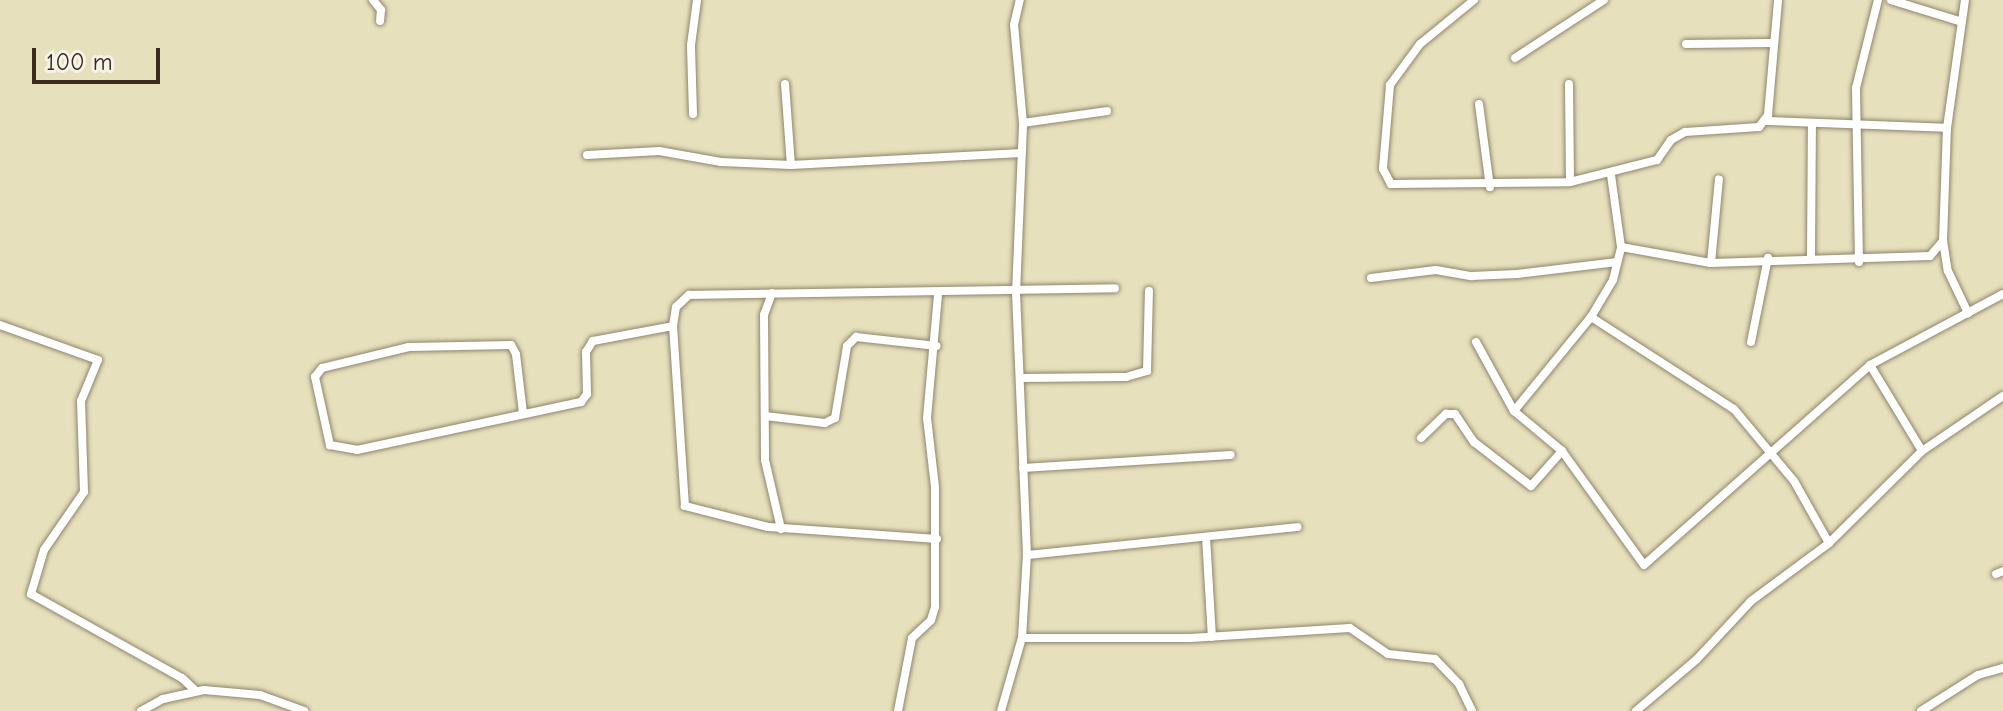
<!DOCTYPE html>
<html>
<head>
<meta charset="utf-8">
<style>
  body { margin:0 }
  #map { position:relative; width:2003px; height:711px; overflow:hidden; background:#e6e0bc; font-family:"Comic Neue",sans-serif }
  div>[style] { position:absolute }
  .roads { filter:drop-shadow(0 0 2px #90856d) drop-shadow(0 0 2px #90856d) }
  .minor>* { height:8px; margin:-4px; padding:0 4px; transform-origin:4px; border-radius:4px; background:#fff }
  span { translate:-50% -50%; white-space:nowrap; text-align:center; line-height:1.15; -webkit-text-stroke:8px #f7f3e8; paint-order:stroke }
  .scale { position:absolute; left:32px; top:48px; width:128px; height:36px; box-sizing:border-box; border:4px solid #3b2a1e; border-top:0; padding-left:10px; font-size:24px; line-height:28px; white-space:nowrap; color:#3b2a1e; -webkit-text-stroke:6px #f7f3e8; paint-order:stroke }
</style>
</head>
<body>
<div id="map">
  <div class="roads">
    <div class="minor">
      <i style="left:373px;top:0;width:13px;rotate:51deg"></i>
      <i style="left:381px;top:10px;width:11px;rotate:95deg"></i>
      <i style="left:1474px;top:0;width:70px;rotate:140.8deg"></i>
      <i style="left:1420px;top:44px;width:51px;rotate:126.2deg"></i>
      <i style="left:1390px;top:85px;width:84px;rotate:94.8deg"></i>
      <i style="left:1383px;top:169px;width:17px;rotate:62deg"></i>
      <i style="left:1391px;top:184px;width:179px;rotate:-0.6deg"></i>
      <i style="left:1570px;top:182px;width:90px;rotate:-14.2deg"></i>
      <i style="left:1657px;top:160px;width:24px;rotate:-55deg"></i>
      <i style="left:1671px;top:140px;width:16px;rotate:-30deg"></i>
      <i style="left:1685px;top:132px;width:74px;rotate:-3.9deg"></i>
      <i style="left:1759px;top:127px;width:15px;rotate:-53deg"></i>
      <i style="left:1768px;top:115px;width:115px;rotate:-85deg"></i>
      <i style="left:1891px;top:0;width:71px;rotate:17.2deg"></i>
      <i style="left:1686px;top:44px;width:85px;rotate:-0.7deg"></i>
      <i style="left:1515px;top:58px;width:106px;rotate:-33.1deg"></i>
      <i style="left:785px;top:84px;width:81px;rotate:85.8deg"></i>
      <i style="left:1569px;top:84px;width:98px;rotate:89.4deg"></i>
      <i style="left:1479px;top:104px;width:84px;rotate:82.5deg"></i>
      <i style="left:693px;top:114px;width:69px;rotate:-91.7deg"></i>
      <i style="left:691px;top:45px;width:45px;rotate:-82.4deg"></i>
      <i style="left:1766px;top:121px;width:181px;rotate:2.2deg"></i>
      <i style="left:1023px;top:123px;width:85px;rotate:-8.1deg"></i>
      <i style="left:587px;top:155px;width:72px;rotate:-3.2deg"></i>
      <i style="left:659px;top:151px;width:63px;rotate:10.1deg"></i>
      <i style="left:721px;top:162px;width:70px;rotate:2.5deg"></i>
      <i style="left:791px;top:165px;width:231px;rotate:-3deg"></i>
      <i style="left:1943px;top:241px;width:30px;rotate:81deg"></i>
      <i style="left:1948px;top:271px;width:47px;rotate:64.5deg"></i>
      <i style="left:1621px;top:247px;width:91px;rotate:10.1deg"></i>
      <i style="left:1711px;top:263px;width:219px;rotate:-1.8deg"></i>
      <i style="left:1930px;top:256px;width:20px;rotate:-49deg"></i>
      <i style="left:1943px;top:241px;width:113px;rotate:-88deg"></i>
      <i style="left:1947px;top:128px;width:129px;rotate:-82deg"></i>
      <i style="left:1811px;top:257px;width:130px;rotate:-89.6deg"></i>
      <i style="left:1859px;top:262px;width:174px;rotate:-91deg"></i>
      <i style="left:1856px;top:88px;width:91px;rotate:-76deg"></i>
      <i style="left:1711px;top:263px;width:84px;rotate:-84.6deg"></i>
      <i style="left:1371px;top:278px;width:65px;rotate:-7deg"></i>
      <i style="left:1436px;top:270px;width:36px;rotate:10deg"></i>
      <i style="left:1471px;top:276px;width:46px;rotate:-2.5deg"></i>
      <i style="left:1517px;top:274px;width:101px;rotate:-6.8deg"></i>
      <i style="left:772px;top:293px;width:23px;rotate:110deg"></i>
      <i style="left:764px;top:315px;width:145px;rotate:89.6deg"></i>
      <i style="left:765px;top:460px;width:71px;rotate:76.9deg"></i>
      <i style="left:1591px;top:317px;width:170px;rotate:32.8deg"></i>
      <i style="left:1734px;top:409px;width:94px;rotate:50.2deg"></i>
      <i style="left:1794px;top:481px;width:71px;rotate:60.6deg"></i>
      <i style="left:0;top:325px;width:104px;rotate:19.7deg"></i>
      <i style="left:98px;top:360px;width:44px;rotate:112.5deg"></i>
      <i style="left:81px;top:401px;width:91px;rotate:88.1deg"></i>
      <i style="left:84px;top:492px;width:70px;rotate:124.6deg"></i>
      <i style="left:44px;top:550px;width:46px;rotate:106.5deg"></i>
      <i style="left:31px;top:594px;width:173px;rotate:29.1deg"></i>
      <i style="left:182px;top:678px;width:19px;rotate:43deg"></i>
      <i style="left:1476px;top:342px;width:79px;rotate:61.2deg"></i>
      <i style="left:1514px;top:411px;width:62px;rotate:39.8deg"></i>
      <i style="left:1562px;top:451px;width:140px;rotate:54.3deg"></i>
      <i style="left:1644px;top:565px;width:302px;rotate:-41.5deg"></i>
      <i style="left:1870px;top:365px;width:151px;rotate:-28.1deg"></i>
      <i style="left:1751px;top:342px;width:86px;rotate:-78.6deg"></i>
      <i style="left:1870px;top:365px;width:100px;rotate:58.8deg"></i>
      <i style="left:1021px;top:378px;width:105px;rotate:-0.5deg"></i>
      <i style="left:1126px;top:377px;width:22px;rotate:-16deg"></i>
      <i style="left:1147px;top:371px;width:80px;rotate:-88.6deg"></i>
      <i style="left:1514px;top:411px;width:122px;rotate:-50.7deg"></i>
      <i style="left:1591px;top:317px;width:43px;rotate:-59.3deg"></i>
      <i style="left:1613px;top:280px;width:34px;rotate:-76deg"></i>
      <i style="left:1621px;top:247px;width:73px;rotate:-97.9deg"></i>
      <i style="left:523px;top:413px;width:59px;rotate:-96.8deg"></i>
      <i style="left:516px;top:354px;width:10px;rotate:-119deg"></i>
      <i style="left:511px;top:345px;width:102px;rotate:178.9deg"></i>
      <i style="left:409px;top:347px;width:89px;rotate:166.4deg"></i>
      <i style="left:322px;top:368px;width:11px;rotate:128deg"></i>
      <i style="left:315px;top:377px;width:70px;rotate:77.6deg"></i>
      <i style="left:330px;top:445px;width:27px;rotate:10deg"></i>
      <i style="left:357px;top:450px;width:229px;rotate:-12.1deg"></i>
      <i style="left:581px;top:402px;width:10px;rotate:-53deg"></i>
      <i style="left:587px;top:394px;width:42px;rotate:-91.4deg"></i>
      <i style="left:586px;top:352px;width:13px;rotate:-58deg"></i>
      <i style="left:593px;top:341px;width:81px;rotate:-10.6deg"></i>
      <i style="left:765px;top:416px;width:60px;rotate:6.7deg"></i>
      <i style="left:825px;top:423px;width:11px;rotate:-27deg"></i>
      <i style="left:835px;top:418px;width:73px;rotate:-80.5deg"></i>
      <i style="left:847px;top:346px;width:13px;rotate:-45deg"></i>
      <i style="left:856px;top:337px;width:81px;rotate:6.4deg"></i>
      <i style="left:1421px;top:438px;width:35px;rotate:-44deg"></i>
      <i style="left:1446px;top:414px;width:9px"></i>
      <i style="left:1455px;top:414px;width:34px;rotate:56deg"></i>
      <i style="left:1474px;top:442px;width:72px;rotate:37.7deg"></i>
      <i style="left:1531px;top:486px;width:47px;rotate:-48.5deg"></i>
      <i style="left:1023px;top:468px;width:208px;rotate:-3.6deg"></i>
      <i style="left:1206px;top:537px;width:100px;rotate:86.6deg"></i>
      <i style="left:937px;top:539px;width:169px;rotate:-175.9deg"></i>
      <i style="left:768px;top:527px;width:86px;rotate:-165.8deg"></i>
      <i style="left:685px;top:506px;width:180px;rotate:-93.8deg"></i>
      <i style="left:673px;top:326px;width:19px;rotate:-81deg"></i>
      <i style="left:676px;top:307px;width:18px;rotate:-43deg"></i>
      <i style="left:689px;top:295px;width:426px;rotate:-0.9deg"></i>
      <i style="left:1027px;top:555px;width:272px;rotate:-5.9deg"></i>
      <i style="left:1996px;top:574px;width:8px;rotate:-23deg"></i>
      <i style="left:1022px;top:638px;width:168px"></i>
      <i style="left:1190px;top:638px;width:160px;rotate:-3.6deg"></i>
      <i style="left:1350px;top:628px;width:46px;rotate:34.4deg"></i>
      <i style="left:1388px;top:654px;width:47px;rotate:6.1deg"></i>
      <i style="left:1435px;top:659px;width:35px;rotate:46deg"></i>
      <i style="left:1459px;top:684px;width:30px;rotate:64deg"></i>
      <i style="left:141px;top:711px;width:25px;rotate:-29deg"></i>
      <i style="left:163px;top:699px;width:42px;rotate:-12.4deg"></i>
      <i style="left:204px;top:690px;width:56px;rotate:5.1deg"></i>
      <i style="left:260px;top:695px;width:47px;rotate:20deg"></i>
      <i style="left:898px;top:711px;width:74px;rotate:-79.1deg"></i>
      <i style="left:912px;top:638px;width:26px;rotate:-43deg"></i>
      <i style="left:931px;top:620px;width:14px;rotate:-73deg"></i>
      <i style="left:935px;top:607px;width:120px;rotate:-90deg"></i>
      <i style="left:935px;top:487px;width:69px;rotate:-96.6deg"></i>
      <i style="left:927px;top:418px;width:124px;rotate:-84.9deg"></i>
      <i style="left:1001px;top:711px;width:76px;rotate:-74deg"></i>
      <i style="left:1022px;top:638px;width:83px;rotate:-86.6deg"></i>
      <i style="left:1027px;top:555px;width:262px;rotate:-92.4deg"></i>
      <i style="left:1016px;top:293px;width:170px;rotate:-87.6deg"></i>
      <i style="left:1023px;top:123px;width:98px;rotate:-95.2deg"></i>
      <i style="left:1014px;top:25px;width:26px;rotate:-77deg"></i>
      <i style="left:1636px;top:711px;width:80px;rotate:-40.4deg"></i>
      <i style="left:1697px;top:659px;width:79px;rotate:-47deg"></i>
      <i style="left:1751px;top:601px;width:97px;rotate:-36.6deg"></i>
      <i style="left:1829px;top:543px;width:131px;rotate:-44.7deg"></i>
      <i style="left:1922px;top:451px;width:98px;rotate:-34.2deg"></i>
      <i style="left:1921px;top:711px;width:67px;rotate:-32.3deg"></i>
      <i style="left:1978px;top:675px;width:26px;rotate:-16deg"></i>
    </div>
  </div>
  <div class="scale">100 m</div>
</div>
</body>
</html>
